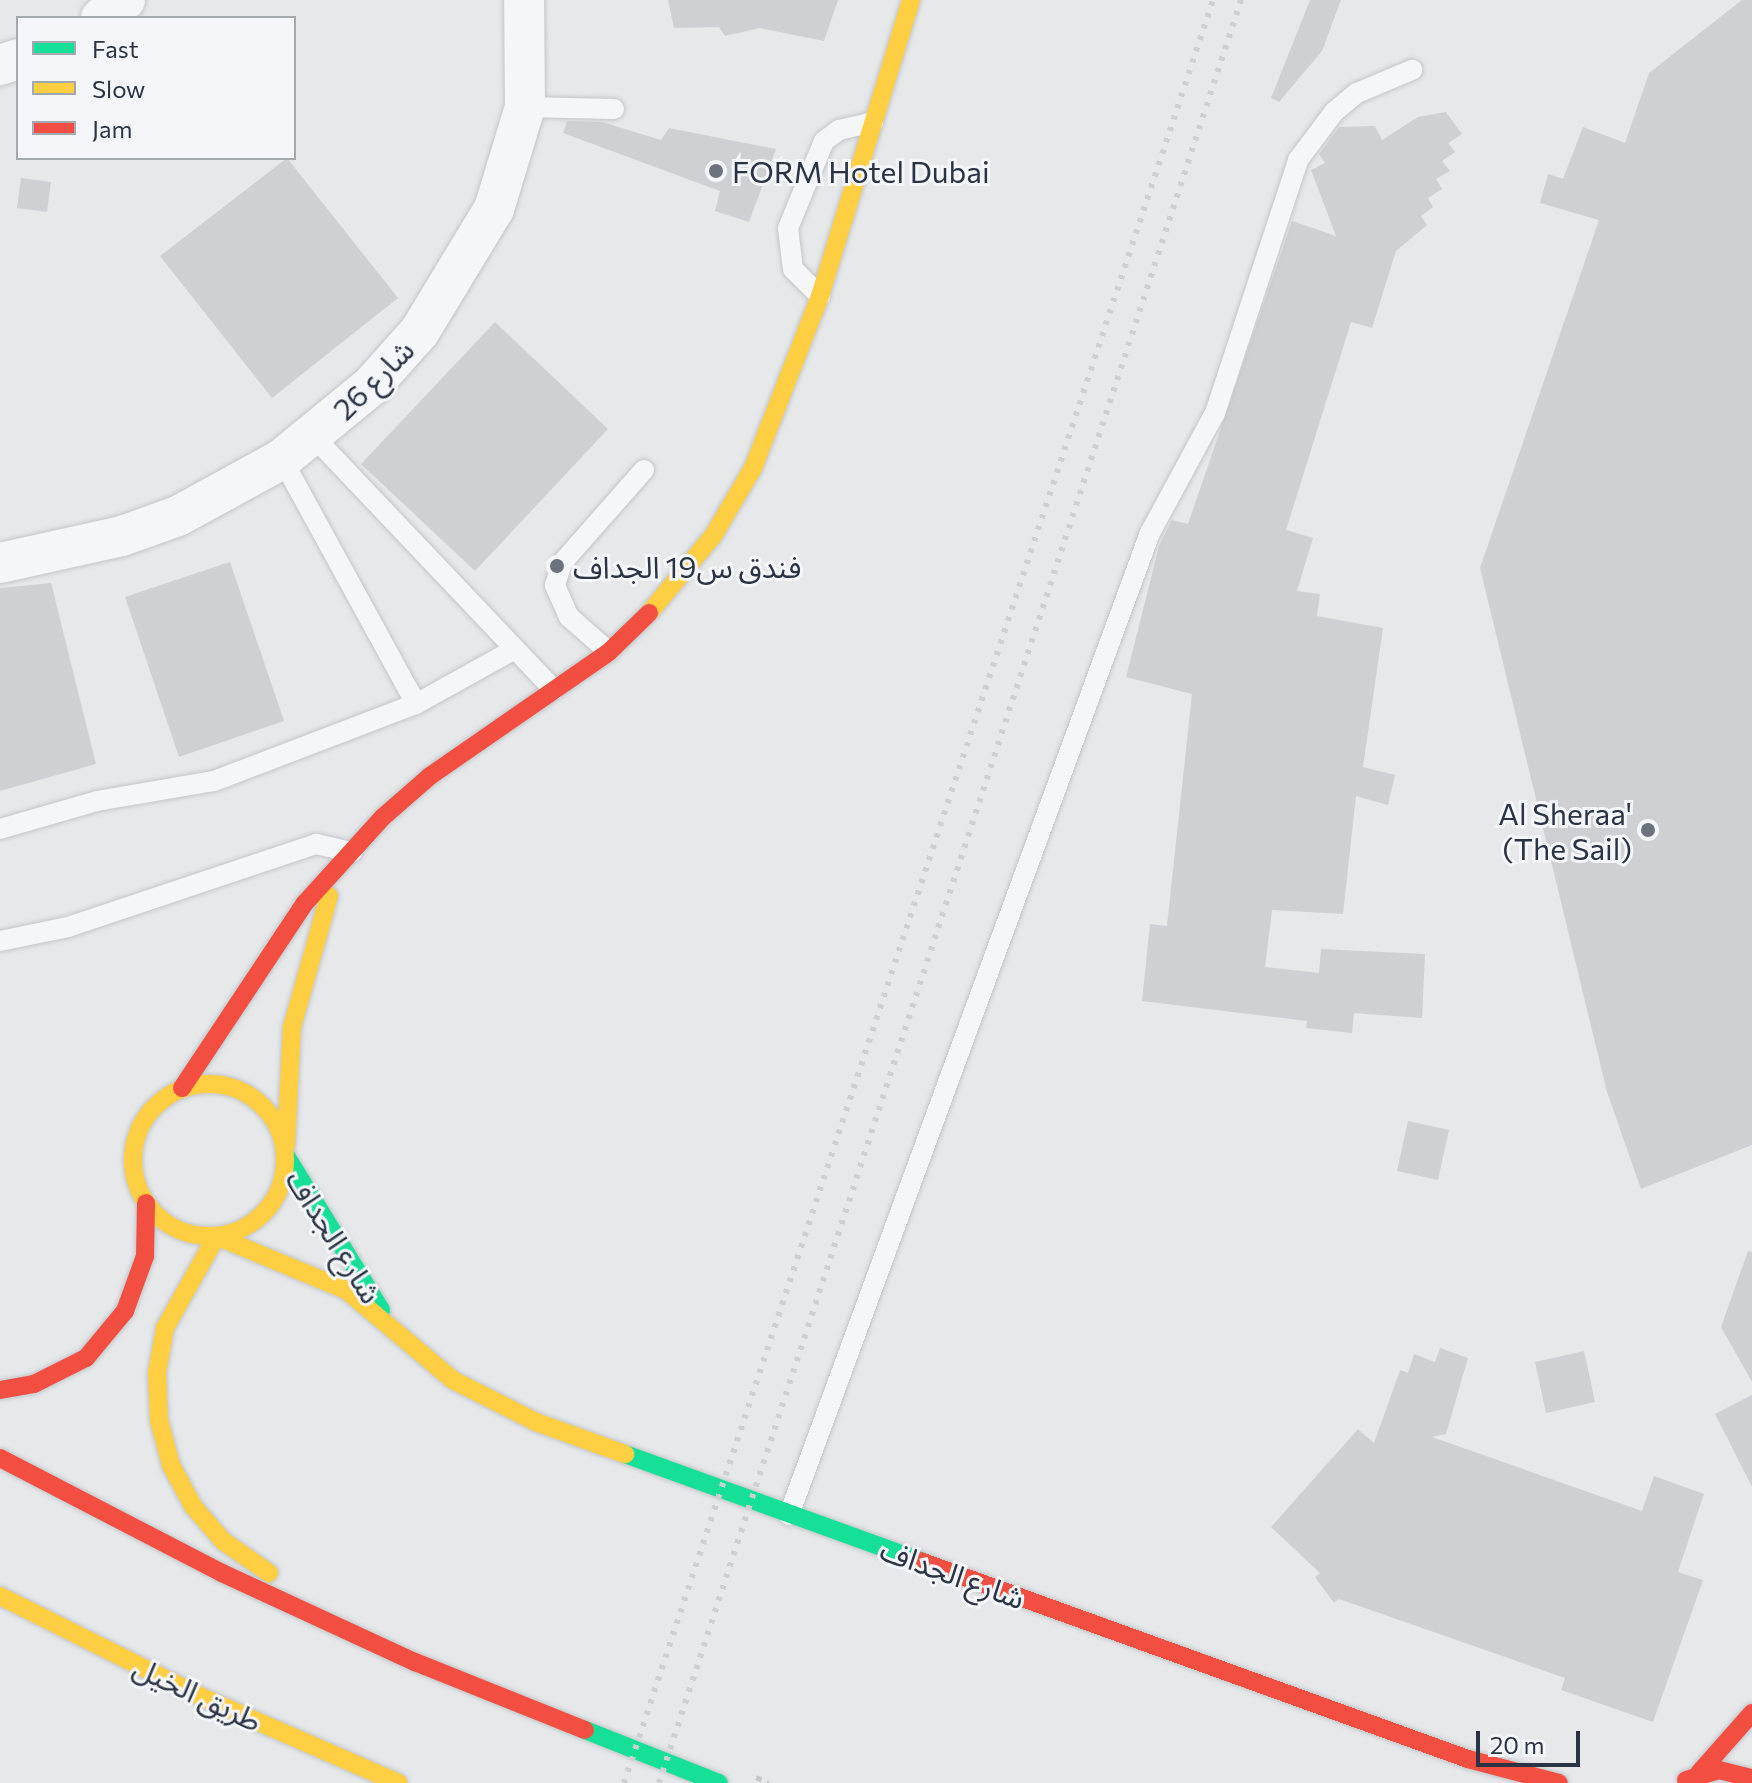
<!DOCTYPE html>
<html>
<head>
<meta charset="utf-8">
<style>
  body { margin:0 }
  #map { position:relative; width:1752px; height:1783px; overflow:hidden; background:#e6e8ea; font-family:Commissioner,"Noto Sans Arabic",sans-serif }
  div>[style] { position:absolute }
  .building>* { inset:0; background:#ced0d3 }
  .path>* { height:5px; margin-top:-2.5px; transform-origin:0; background:repeating-linear-gradient(90deg,#c5c6ca 0 6px,transparent 0 12px) }
  .roads { filter:drop-shadow(0 0 2px #c4c6c8) drop-shadow(0 0 2px #c4c6c8) }
  .lane>* { height:20px; margin:-10px; padding:0 10px; transform-origin:10px; border-radius:10px; background:#f5f6f7 }
  .street>* { height:40px; margin:-20px; padding:0 20px; transform-origin:20px; border-radius:20px; background:#f5f6f7 }
  .fast>* { height:18px; margin:-9px; padding:0 9px; transform-origin:9px; border-radius:9px; background:#16e098 }
  .slow>* { height:18px; margin:-9px; padding:0 9px; transform-origin:9px; border-radius:9px; background:#ffcf43 }
  .slow>.ring { margin:-9px; padding:0; box-sizing:content-box; background:none; border:18px solid #ffcf43; border-radius:50% }
  .jam>* { height:18px; margin:-9px; padding:0 9px; transform-origin:9px; border-radius:9px; background:#f24e42 }
  .rail>* { height:6px; margin-top:-3px; transform-origin:0; background:repeating-linear-gradient(90deg,#cecfd2 0 4px,transparent 0 12px) }
  .dots>* { width:22px; height:22px; translate:-50% -50%; box-sizing:border-box; border:4px solid #f4f6f9; border-radius:50% }
  span { translate:-50% -50%; white-space:nowrap; text-align:center; line-height:1.15; -webkit-text-stroke:6px #f4f6f9; paint-order:stroke }
  .poi-label { font-size:30px; color:#2b3445 }
  .left { translate:0 -50%; text-align:left }
  .right { translate:-100% -50%; text-align:right }
  .street-label { font-size:30px; color:#2b3445 }
  .legend { position:absolute; left:16px; top:16px; width:280px; height:144px; box-sizing:border-box; background:#f4f6f9; border:2px solid #a4a8b1; margin:0; padding:10px 14px; list-style:none; font-size:24px; color:#2b3445 }
  .legend li { display:flex; align-items:center; gap:16px; height:40px }
  .legend b { width:40px; border:2px solid #a4a8b1 }
  .scale { position:absolute; left:1476px; top:1731px; width:104px; height:36px; box-sizing:border-box; border:4px solid #2b3445; border-top:0; padding-left:10px; font-size:24px; line-height:28px; white-space:nowrap; color:#2b3445; -webkit-text-stroke:6px #f4f6f9; paint-order:stroke }
</style>
</head>
<body>
<div id="map">
  <div class="building">
    <i style="clip-path:polygon(668px 0,838px 0,824px 41px,760px 28px,725px 36px,719px 27px,674px 28px)"></i>
    <i style="clip-path:polygon(1310px 0,1341px 0,1322px 51px,1279px 102px,1271px 98px)"></i>
    <i style="clip-path:polygon(1742px 0,1752px 0,1752px 1145px,1641px 1189px,1607px 1092px,1480px 568px,1599px 220px,1540px 203px,1548px 174px,1563px 179px,1583px 127px,1625px 143px,1649px 73px)"></i>
    <i style="clip-path:polygon(1446px 112px,1462px 134px,1448px 143px,1455px 152px,1442px 161px,1450px 171px,1436px 179px,1442px 189px,1428px 198px,1433px 207px,1421px 216px,1427px 225px,1396px 251px,1372px 328px,1351px 322px,1286px 530px,1313px 538px,1297px 591px,1320px 594px,1317px 616px,1383px 628px,1363px 767px,1395px 775px,1388px 805px,1356px 796px,1343px 914px,1272px 910px,1265px 967px,1319px 973px,1321px 949px,1425px 954px,1422px 1018px,1354px 1013px,1352px 1033px,1306px 1028px,1307px 1021px,1142px 1001px,1150px 924px,1167px 926px,1192px 694px,1126px 677px,1159px 546px,1172px 520px,1188px 524px,1292px 221px,1336px 236px,1311px 170px,1325px 163px,1319px 154px,1339px 127px,1375px 126px,1382px 140px,1418px 117px)"></i>
    <i style="clip-path:polygon(567px 121px,602px 122px,661px 140px,669px 128px,776px 149px,749px 222px,715px 211px,720px 191px,563px 133px)"></i>
    <i style="clip-path:polygon(287px 158px,398px 298px,272px 398px,160px 256px)"></i>
    <i style="clip-path:polygon(21px 178px,51px 182px,47px 212px,17px 208px)"></i>
    <i style="clip-path:polygon(495px 322px,608px 429px,475px 571px,361px 464px)"></i>
    <i style="clip-path:polygon(230px 562px,284px 721px,179px 757px,125px 597px)"></i>
    <i style="clip-path:polygon(51px 583px,96px 764px,0 791px,0 588px)"></i>
    <i style="clip-path:polygon(1408px 1121px,1449px 1130px,1438px 1180px,1397px 1171px)"></i>
    <i style="clip-path:polygon(1748px 1251px,1752px 1252px,1752px 1382px,1721px 1327px)"></i>
    <i style="clip-path:polygon(1440px 1348px,1468px 1358px,1446px 1434px,1432px 1437px,1642px 1511px,1654px 1476px,1704px 1494px,1678px 1572px,1703px 1580px,1653px 1722px,1561px 1690px,1565px 1678px,1339px 1599px,1334px 1603px,1315px 1577px,1320px 1573px,1271px 1527px,1358px 1429px,1374px 1443px,1400px 1370px,1408px 1373px,1414px 1354px,1435px 1362px)"></i>
    <i style="clip-path:polygon(1584px 1351px,1595px 1402px,1546px 1413px,1535px 1362px)"></i>
    <i style="clip-path:polygon(1752px 1395px,1752px 1487px,1715px 1414px)"></i>
  </div>
  <div class="path">
    <i style="left:756px;top:1777px;width:14px;rotate:25deg"></i>
  </div>
  <div class="roads">
    <div class="lane">
      <i style="left:525px;top:107px;width:89px;rotate:1.3deg"></i>
      <i style="left:820px;top:296px;width:38px;rotate:-135deg"></i>
      <i style="left:793px;top:269px;width:41px;rotate:-97deg"></i>
      <i style="left:788px;top:228px;width:94px;rotate:-67.5deg"></i>
      <i style="left:824px;top:141px;width:19px;rotate:-36deg"></i>
      <i style="left:839px;top:130px;width:35px;rotate:-13deg"></i>
      <i style="left:313px;top:436px;width:350px;rotate:46.5deg"></i>
      <i style="left:282px;top:459px;width:279px;rotate:61.3deg"></i>
      <i style="left:609px;top:652px;width:53px;rotate:-138.8deg"></i>
      <i style="left:569px;top:617px;width:35px;rotate:-114deg"></i>
      <i style="left:555px;top:585px;width:23px;rotate:-72deg"></i>
      <i style="left:562px;top:563px;width:124px;rotate:-48.6deg"></i>
      <i style="left:0;top:829px;width:101px;rotate:-16.1deg"></i>
      <i style="left:97px;top:801px;width:119px;rotate:-9.7deg"></i>
      <i style="left:214px;top:781px;width:216px;rotate:-20.9deg"></i>
      <i style="left:416px;top:704px;width:113px;rotate:-29.1deg"></i>
      <i style="left:0;top:941px;width:69px;rotate:-11.6deg"></i>
      <i style="left:68px;top:927px;width:262px;rotate:-18.5deg"></i>
      <i style="left:316px;top:844px;width:37px;rotate:13deg"></i>
      <i style="left:789px;top:1515px;width:1046px;rotate:-69.82deg"></i>
      <i style="left:1150px;top:533px;width:136px;rotate:-61.6deg"></i>
      <i style="left:1215px;top:413px;width:266px;rotate:-71.8deg"></i>
      <i style="left:1298px;top:160px;width:60px;rotate:-53.1deg"></i>
      <i style="left:1334px;top:112px;width:30px;rotate:-40deg"></i>
      <i style="left:1357px;top:93px;width:60px;rotate:-22.7deg"></i>
    </div>
    <div class="street">
      <i style="left:101px;top:18px;width:30px;rotate:-37deg"></i>
      <i style="left:0;top:65px;width:19px;rotate:-18deg"></i>
      <i style="left:0;top:563px;width:125px;rotate:-12.5deg"></i>
      <i style="left:122px;top:536px;width:59px;rotate:-19.7deg"></i>
      <i style="left:178px;top:516px;width:119px;rotate:-28.7deg"></i>
      <i style="left:282px;top:459px;width:117px;rotate:-39.4deg"></i>
      <i style="left:372px;top:385px;width:72px;rotate:-48.4deg"></i>
      <i style="left:420px;top:331px;width:143px;rotate:-58.8deg"></i>
      <i style="left:494px;top:209px;width:107px;rotate:-73.1deg"></i>
      <i style="left:525px;top:107px;width:107px;rotate:-90.5deg"></i>
    </div>
    <div class="fast">
      <i style="left:286px;top:1156px;width:181px;rotate:58.3deg"></i>
      <i style="left:625px;top:1454px;width:314px;rotate:19.9deg"></i>
      <i style="left:585px;top:1730px;width:144px;rotate:21.6deg"></i>
    </div>
    <div class="slow">
      <i style="left:649px;top:613px;width:100px;rotate:-50.3deg"></i>
      <i style="left:713px;top:536px;width:79px;rotate:-59.5deg"></i>
      <i style="left:753px;top:468px;width:185px;rotate:-68.7deg"></i>
      <i style="left:820px;top:296px;width:310px;rotate:-72.9deg"></i>
      <i class="ring" style="left:133px;top:1084px;width:134px;height:134px"></i>
      <i style="left:286px;top:1144px;width:117px;rotate:-87.1deg"></i>
      <i style="left:292px;top:1027px;width:136px;rotate:-74.2deg"></i>
      <i style="left:216px;top:1237px;width:104px;rotate:119.3deg"></i>
      <i style="left:165px;top:1328px;width:46px;rotate:100.1deg"></i>
      <i style="left:157px;top:1373px;width:47px;rotate:87.6deg"></i>
      <i style="left:159px;top:1420px;width:47px;rotate:75.1deg"></i>
      <i style="left:171px;top:1465px;width:47px;rotate:61.8deg"></i>
      <i style="left:193px;top:1506px;width:46px;rotate:49.4deg"></i>
      <i style="left:223px;top:1541px;width:56px;rotate:34.8deg"></i>
      <i style="left:218px;top:1237px;width:139px;rotate:22.5deg"></i>
      <i style="left:346px;top:1290px;width:140px;rotate:40.1deg"></i>
      <i style="left:453px;top:1380px;width:93px;rotate:26.8deg"></i>
      <i style="left:536px;top:1422px;width:95px;rotate:19.8deg"></i>
      <i style="left:0;top:1596px;width:230px;rotate:26.6deg"></i>
      <i style="left:206px;top:1699px;width:210px;rotate:23.6deg"></i>
    </div>
    <div class="jam">
      <i style="left:182px;top:1088px;width:222px;rotate:-56.4deg"></i>
      <i style="left:305px;top:903px;width:116px;rotate:-47.8deg"></i>
      <i style="left:383px;top:817px;width:62px;rotate:-41.1deg"></i>
      <i style="left:430px;top:776px;width:218px;rotate:-34.7deg"></i>
      <i style="left:609px;top:652px;width:56px;rotate:-44.3deg"></i>
      <i style="left:0;top:1390px;width:35px;rotate:-10deg"></i>
      <i style="left:34px;top:1384px;width:58px;rotate:-26.6deg"></i>
      <i style="left:86px;top:1358px;width:61px;rotate:-50.3deg"></i>
      <i style="left:125px;top:1311px;width:59px;rotate:-70deg"></i>
      <i style="left:145px;top:1256px;width:53px;rotate:-88.9deg"></i>
      <i style="left:0;top:1458px;width:250px;rotate:27.4deg"></i>
      <i style="left:222px;top:1573px;width:213px;rotate:24.8deg"></i>
      <i style="left:415px;top:1662px;width:183px;rotate:21.8deg"></i>
      <i style="left:920px;top:1561px;width:583px;rotate:19.87deg"></i>
      <i style="left:1468px;top:1759px;width:94px;rotate:14.8deg"></i>
      <i style="left:1699px;top:1773px;width:80px;rotate:-48.5deg"></i>
      <i style="left:1686px;top:1780px;width:34px;rotate:-17deg"></i>
      <i style="left:1719px;top:1770px;width:34px;rotate:14deg"></i>
    </div>
  </div>
  <div class="rail">
    <i style="left:624px;top:1783px;width:1878px;rotate:-71.72deg"></i>
    <i style="left:659px;top:1783px;width:1876px;rotate:-71.92deg"></i>
  </div>
  <div class="dots">
    <i style="left:716px;top:171px;background:#6c737f"></i>
    <i style="left:557px;top:566px;background:#6c737f"></i>
    <i style="left:1648px;top:830px;background:#6c737f"></i>
  </div>
  <div class="poi-label">
    <span class="left" style="left:732px;top:171px">FORM Hotel Dubai</span>
    <span class="left" style="left:573px;top:566px">فندق س19 الجداف</span>
    <span class="right" style="left:1632px;top:830px">Al Sheraa'<br>(The Sail)</span>
  </div>
  <div class="street-label">
    <span style="left:373px;top:379px;rotate:-45deg">شارع 26</span>
    <span style="left:335px;top:1236px;rotate:58deg">شارع الجداف</span>
    <span style="left:953px;top:1573px;rotate:20deg">شارع الجداف</span>
    <span style="left:198px;top:1693px;rotate:25deg">طريق الخيل</span>
  </div>
  <ul class="legend">
  <li><b style="height:10px;background:#16e098"></b>Fast</li>
  <li><b style="height:10px;background:#ffcf43"></b>Slow</li>
  <li><b style="height:10px;background:#f24e42"></b>Jam</li>
  </ul>
  <div class="scale">20 m</div>
</div>
</body>
</html>
